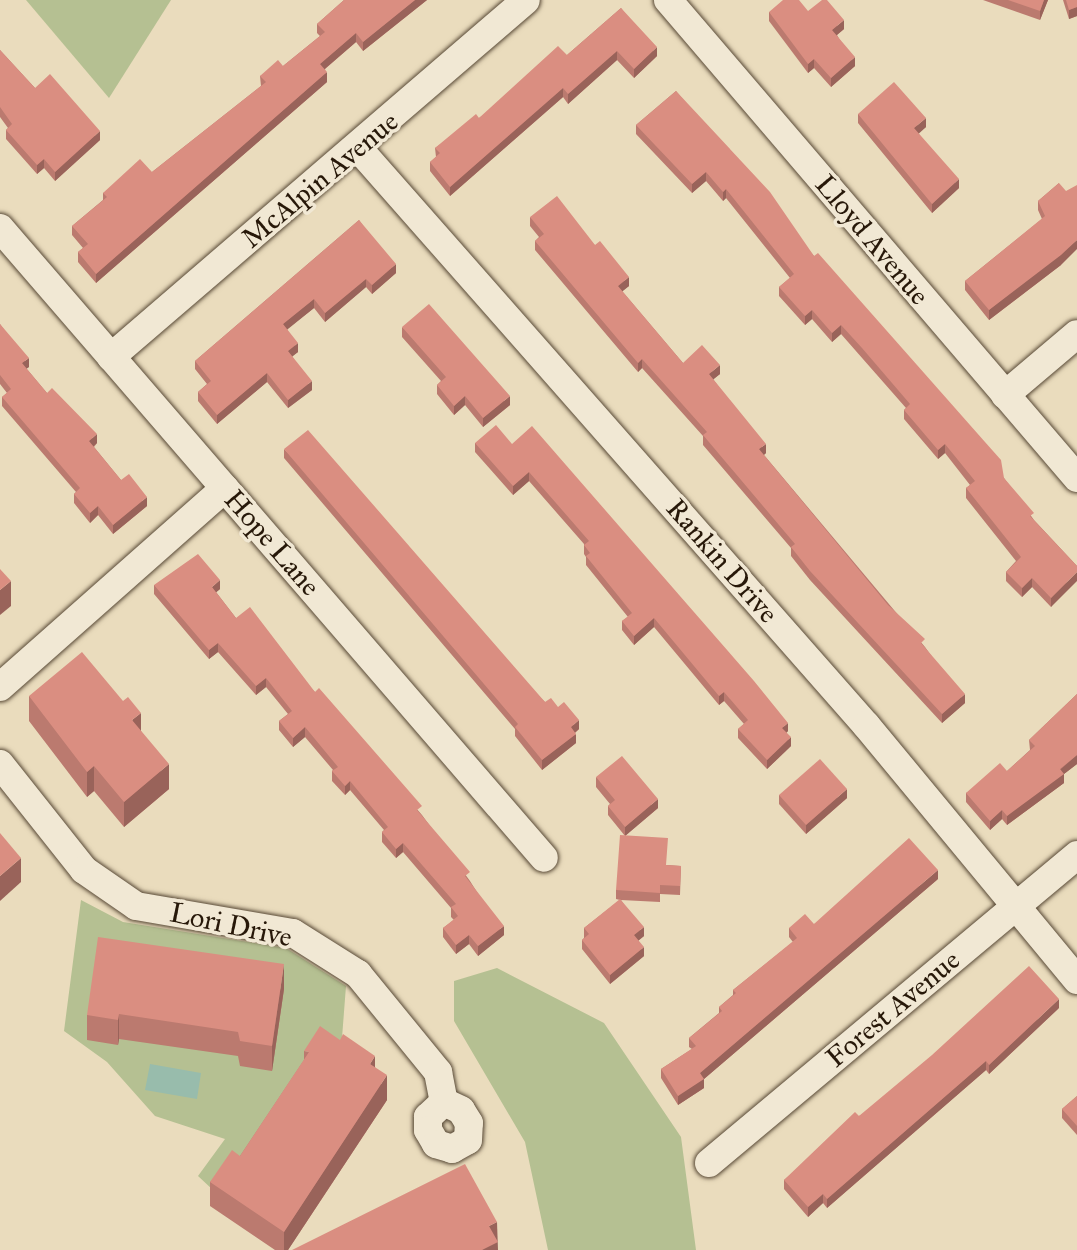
<!DOCTYPE html>
<html>
<head>
<meta charset="utf-8">
<style>
  body { margin:0 }
  #map { position:relative; width:1077px; height:1250px; overflow:hidden; background:#eadcbd; font-family:"IM FELL Great Primer",serif }
  div>[style] { position:absolute }
  .green>* { inset:0; background:#b5c092 }
  .water>* { inset:0; background:#98bcac }
  .roads { filter:drop-shadow(0 0 2px #584936) drop-shadow(0 0 2px #584936) }
  .minor>* { height:28px; margin:-14px; padding:0 14px; transform-origin:14px; border-radius:14px; background:#f1e8d4 }
  .wall>* { inset:0; background:#bb7a6f }
  .shaded-wall>* { inset:0; background:#99635a }
  .building>* { inset:0; background:#da8e81 }
  span { translate:-50% -50%; white-space:nowrap; text-align:center; line-height:1.15; -webkit-text-stroke:7px #f1e8d4; paint-order:stroke }
  .street-label { font-size:28px; color:#271809 }
</style>
</head>
<body>
<div id="map">
  <div class="green">
    <i style="clip-path:polygon(26px 0,171px 0,109px 98px)"></i>
    <i style="clip-path:polygon(81px 900px,123px 922px,286px 948px,346px 986px,340px 1064px,305px 1083px,213px 1190px,198px 1176px,225px 1139px,155px 1116px,107px 1062px,64px 1031px)"></i>
    <i style="clip-path:polygon(497px 968px,604px 1023px,681px 1137px,696px 1250px,548px 1250px,525px 1142px,454px 1021px,454px 981px)"></i>
  </div>
  <div class="water">
    <i style="clip-path:polygon(150px 1064px,201px 1073px,197px 1099px,145px 1090px)"></i>
  </div>
  <div class="roads">
    <div class="minor">
      <i style="left:668px;top:0;width:629px;rotate:49.45deg"></i>
      <i style="left:358px;top:148px;width:769px;rotate:48.64deg"></i>
      <i style="left:866px;top:725px;width:331px;rotate:50.4deg"></i>
      <i style="left:0;top:228px;width:832px;rotate:49.19deg"></i>
      <i style="left:111px;top:357px;width:547px;rotate:-40.7deg"></i>
      <i style="left:1005px;top:395px;width:94px;rotate:-40.3deg"></i>
      <i style="left:0;top:687px;width:300px;rotate:-41.5deg"></i>
      <i style="left:0;top:764px;width:135px;rotate:51.6deg"></i>
      <i style="left:84px;top:870px;width:63px;rotate:34.7deg"></i>
      <i style="left:136px;top:906px;width:159px;rotate:9.8deg"></i>
      <i style="left:293px;top:933px;width:77px;rotate:32.2deg"></i>
      <i style="left:358px;top:974px;width:127px;rotate:50.8deg"></i>
      <i style="left:438px;top:1072px;width:31px;rotate:79deg"></i>
      <i style="left:444px;top:1102px;width:22px;rotate:137deg"></i>
      <i style="left:428px;top:1117px;width:13px;rotate:90deg"></i>
      <i style="left:428px;top:1130px;width:16px;rotate:60deg"></i>
      <i style="left:436px;top:1144px;width:17px;rotate:17deg"></i>
      <i style="left:452px;top:1149px;width:18px;rotate:-29deg"></i>
      <i style="left:468px;top:1140px;width:17px;rotate:-87deg"></i>
      <i style="left:469px;top:1123px;width:15px;rotate:-122deg"></i>
      <i style="left:461px;top:1110px;width:19px;rotate:-155deg"></i>
      <i style="left:709px;top:1163px;width:480px;rotate:-39.9deg"></i>
    </div>
  </div>
  <div class="wall">
    <i style="clip-path:polygon(344px 0,427px 0,363px 51px,356px 42px,325px 69px,327px 82px,96px 283px,78px 262px,78px 252px,83px 248px,72px 235px,72px 226px,103px 200px,103px 193px,152px 172px,261px 86px,260px 76px,283px 66px,320px 36px,317px 33px,317px 24px)"></i>
    <i style="clip-path:polygon(983px 0,1048px 0,1040px 20px)"></i>
    <i style="clip-path:polygon(1063px 0,1077px 0,1077px 16px,1069px 19px)"></i>
    <i style="clip-path:polygon(621px 8px,657px 56px,634px 78px,617px 60px,568px 104px,563px 97px,450px 196px,430px 171px,430px 162px,436px 157px,435px 148px,479px 118px,567px 55px)"></i>
    <i style="clip-path:polygon(808px 11px,844px 29px,837px 35px,855px 66px,831px 87px,814px 68px,808px 73px,769px 21px,769px 12px)"></i>
    <i style="clip-path:polygon(0 50px,35px 88px,100px 140px,55px 181px,44px 168px,37px 174px,6px 139px,6px 130px,8px 128px,0 117px)"></i>
    <i style="clip-path:polygon(676px 91px,814px 256px,1004px 478px,1034px 520px,1077px 566px,1051px 607px,1032px 587px,1022px 597px,1006px 581px,1006px 572px,1016px 561px,966px 498px,966px 488px,970px 485px,945px 453px,938px 459px,904px 419px,904px 410px,906px 408px,841px 334px,832px 342px,812px 319px,805px 325px,779px 296px,779px 287px,790px 278px,726px 198px,723px 201px,706px 181px,692px 193px,636px 134px,636px 125px)"></i>
    <i style="clip-path:polygon(858px 114px,926px 127px,918px 133px,959px 188px,932px 213px,858px 123px)"></i>
    <i style="clip-path:polygon(1059px 183px,1061px 265px,989px 320px,965px 290px,965px 281px,1042px 219px,1038px 210px,1038px 201px)"></i>
    <i style="clip-path:polygon(530px 217px,595px 245px,629px 286px,622px 291px,683px 363px,720px 374px,713px 379px,766px 453px,764px 455px,925px 647px,965px 703px,942px 723px,810px 580px,791px 556px,791px 548px,703px 445px,703px 436px,642px 368px,638px 372px,535px 250px,535px 241px,539px 237px,530px 226px)"></i>
    <i style="clip-path:polygon(359px 220px,396px 273px,372px 294px,366px 287px,325px 322px,314px 308px,287px 329px,298px 352px,292px 356px,312px 390px,288px 408px,267px 382px,217px 424px,198px 401px,198px 392px,207px 384px,195px 369px,195px 361px)"></i>
    <i style="clip-path:polygon(0 324px,29px 367px,26px 368px,47px 393px,97px 443px,94px 447px,121px 480px,147px 506px,113px 534px,98px 515px,90px 523px,74px 503px,74px 494px,76px 492px,2px 406px,2px 397px,7px 393px,0 384px)"></i>
    <i style="clip-path:polygon(402px 327px,510px 405px,483px 427px,465px 405px,454px 415px,437px 394px,437px 385px,441px 381px,402px 337px)"></i>
    <i style="clip-path:polygon(475px 443px,512px 444px,788px 731px,786px 733px,791px 746px,767px 769px,738px 738px,738px 729px,744px 724px,724px 701px,719px 705px,654px 627px,634px 645px,622px 630px,622px 621px,628px 617px,586px 565px,586px 557px,584px 554px,584px 544px,529px 481px,513px 495px,475px 452px)"></i>
    <i style="clip-path:polygon(284px 449px,545px 702px,579px 729px,575px 733px,576px 743px,542px 770px,515px 736px,515px 729px,284px 458px)"></i>
    <i style="clip-path:polygon(154px 585px,220px 589px,216px 592px,236px 618px,315px 692px,422px 815px,470px 881px,504px 935px,478px 956px,469px 944px,456px 954px,443px 937px,443px 928px,454px 920px,451px 917px,451px 908px,403px 852px,396px 858px,382px 842px,382px 832px,384px 830px,350px 790px,345px 795px,332px 781px,332px 771px,333px 770px,305px 737px,293px 747px,279px 730px,279px 721px,288px 714px,266px 687px,256px 695px,218px 652px,209px 659px,154px 594px)"></i>
    <i style="clip-path:polygon(1077px 694px,1077px 764px,1064px 774px,1064px 783px,1007px 825px,1002px 819px,990px 830px,966px 802px,966px 793px,1007px 771px,1030px 750px,1029px 740px)"></i>
    <i style="clip-path:polygon(29px 696px,141px 731px,169px 789px,124px 827px,94px 791px,87px 797px,29px 721px)"></i>
    <i style="clip-path:polygon(596px 777px,658px 808px,625px 836px,608px 815px,608px 806px,610px 804px,596px 787px)"></i>
    <i style="clip-path:polygon(779px 795px,847px 798px,806px 834px,779px 804px)"></i>
    <i style="clip-path:polygon(667px 865px,681px 866px,680px 895px,660px 894px,660px 902px,621px 900px,644px 936px,638px 941px,644px 956px,610px 984px,582px 949px,582px 940px,584px 938px,584px 928px,620px 900px,616px 899px,616px 890px)"></i>
    <i style="clip-path:polygon(938px 879px,704px 1079px,704px 1088px,678px 1105px,661px 1078px,661px 1069px,692px 1049px,689px 1047px,689px 1038px,719px 1013px,719px 1007px,733px 995px,733px 990px,793px 942px,789px 937px,789px 928px,814px 924px)"></i>
    <i style="clip-path:polygon(284px 989px,272px 1071px,240px 1066px,238px 1056px,119px 1039px,118px 1045px,87px 1040px,87px 1015px)"></i>
    <i style="clip-path:polygon(1059px 1008px,989px 1074px,986px 1070px,827px 1208px,823px 1203px,808px 1217px,784px 1189px,784px 1180px,859px 1116px)"></i>
    <i style="clip-path:polygon(304px 1051px,375px 1067px,387px 1100px,288px 1250px,275px 1250px,210px 1206px,210px 1182px,240px 1156px,304px 1060px)"></i>
    <i style="clip-path:polygon(1077px 1096px,1077px 1135px,1062px 1118px,1062px 1109px)"></i>
  </div>
  <div class="shaded-wall">
    <i style="clip-path:polygon(415px 0,427px 0,363px 51px,363px 42px)"></i>
    <i style="clip-path:polygon(1044px 0,1048px 0,1040px 20px,1040px 11px)"></i>
    <i style="clip-path:polygon(1077px 7px,1077px 16px,1069px 19px,1069px 10px)"></i>
    <i style="clip-path:polygon(844px 20px,844px 29px,832px 39px,832px 30px)"></i>
    <i style="clip-path:polygon(356px 33px,356px 42px,320px 73px,320px 64px)"></i>
    <i style="clip-path:polygon(657px 47px,657px 56px,634px 78px,634px 69px)"></i>
    <i style="clip-path:polygon(617px 51px,617px 60px,568px 104px,568px 94px)"></i>
    <i style="clip-path:polygon(855px 57px,855px 66px,831px 87px,831px 78px)"></i>
    <i style="clip-path:polygon(814px 59px,814px 68px,808px 73px,808px 64px)"></i>
    <i style="clip-path:polygon(327px 72px,327px 82px,96px 283px,96px 274px)"></i>
    <i style="clip-path:polygon(563px 88px,563px 97px,450px 196px,450px 187px)"></i>
    <i style="clip-path:polygon(926px 118px,926px 127px,914px 138px,914px 128px)"></i>
    <i style="clip-path:polygon(100px 131px,100px 140px,55px 181px,55px 172px)"></i>
    <i style="clip-path:polygon(44px 159px,44px 168px,37px 174px,37px 165px)"></i>
    <i style="clip-path:polygon(706px 172px,706px 181px,692px 193px,692px 184px)"></i>
    <i style="clip-path:polygon(959px 179px,959px 188px,932px 213px,932px 204px)"></i>
    <i style="clip-path:polygon(726px 189px,726px 198px,723px 201px,723px 192px)"></i>
    <i style="clip-path:polygon(1077px 240px,1077px 249px,1061px 265px,989px 320px,989px 310px)"></i>
    <i style="clip-path:polygon(396px 264px,396px 273px,372px 294px,372px 285px)"></i>
    <i style="clip-path:polygon(629px 277px,629px 286px,618px 295px,618px 286px)"></i>
    <i style="clip-path:polygon(366px 279px,366px 287px,325px 322px,325px 313px)"></i>
    <i style="clip-path:polygon(314px 299px,314px 308px,283px 333px,283px 324px)"></i>
    <i style="clip-path:polygon(812px 310px,812px 319px,805px 325px,805px 316px)"></i>
    <i style="clip-path:polygon(841px 325px,841px 334px,832px 342px,832px 333px)"></i>
    <i style="clip-path:polygon(298px 343px,298px 352px,288px 360px,288px 351px)"></i>
    <i style="clip-path:polygon(29px 358px,29px 367px,22px 372px,22px 363px)"></i>
    <i style="clip-path:polygon(642px 359px,642px 368px,638px 372px,638px 363px)"></i>
    <i style="clip-path:polygon(720px 365px,720px 374px,709px 383px,709px 374px)"></i>
    <i style="clip-path:polygon(267px 373px,267px 382px,217px 424px,217px 415px)"></i>
    <i style="clip-path:polygon(312px 381px,312px 390px,288px 408px,288px 400px)"></i>
    <i style="clip-path:polygon(465px 396px,465px 405px,454px 415px,454px 406px)"></i>
    <i style="clip-path:polygon(510px 396px,510px 405px,483px 427px,483px 418px)"></i>
    <i style="clip-path:polygon(97px 434px,97px 443px,89px 450px,89px 441px)"></i>
    <i style="clip-path:polygon(766px 444px,766px 453px,759px 459px,759px 449px)"></i>
    <i style="clip-path:polygon(945px 444px,945px 453px,938px 459px,938px 450px)"></i>
    <i style="clip-path:polygon(529px 472px,529px 481px,513px 495px,513px 486px)"></i>
    <i style="clip-path:polygon(147px 497px,147px 506px,113px 534px,113px 525px)"></i>
    <i style="clip-path:polygon(98px 506px,98px 515px,90px 523px,90px 513px)"></i>
    <i style="clip-path:polygon(1077px 572px,1077px 581px,1051px 607px,1051px 598px)"></i>
    <i style="clip-path:polygon(1032px 578px,1032px 587px,1022px 597px,1022px 588px)"></i>
    <i style="clip-path:polygon(220px 580px,220px 589px,212px 596px,212px 587px)"></i>
    <i style="clip-path:polygon(11px 581px,11px 606px,0 615px,0 590px)"></i>
    <i style="clip-path:polygon(654px 618px,654px 627px,634px 645px,634px 636px)"></i>
    <i style="clip-path:polygon(218px 643px,218px 652px,209px 659px,209px 650px)"></i>
    <i style="clip-path:polygon(266px 678px,266px 687px,256px 695px,256px 686px)"></i>
    <i style="clip-path:polygon(724px 692px,724px 701px,719px 705px,719px 696px)"></i>
    <i style="clip-path:polygon(965px 694px,965px 703px,942px 723px,942px 714px)"></i>
    <i style="clip-path:polygon(141px 713px,141px 737px,132px 720px)"></i>
    <i style="clip-path:polygon(579px 720px,579px 729px,571px 736px,571px 727px)"></i>
    <i style="clip-path:polygon(788px 723px,788px 731px,782px 737px,782px 728px)"></i>
    <i style="clip-path:polygon(305px 727px,305px 737px,293px 747px,293px 738px)"></i>
    <i style="clip-path:polygon(576px 734px,576px 743px,542px 770px,542px 760px)"></i>
    <i style="clip-path:polygon(791px 737px,791px 746px,767px 769px,767px 760px)"></i>
    <i style="clip-path:polygon(1077px 755px,1077px 764px,1064px 774px,1064px 783px,1007px 825px,1007px 816px)"></i>
    <i style="clip-path:polygon(169px 764px,169px 789px,124px 827px,124px 802px)"></i>
    <i style="clip-path:polygon(94px 766px,94px 791px,87px 797px,87px 772px)"></i>
    <i style="clip-path:polygon(350px 781px,350px 790px,345px 795px,345px 786px)"></i>
    <i style="clip-path:polygon(847px 789px,847px 798px,806px 834px,806px 825px)"></i>
    <i style="clip-path:polygon(658px 799px,658px 808px,625px 836px,625px 827px)"></i>
    <i style="clip-path:polygon(1002px 810px,1002px 819px,990px 830px,990px 821px)"></i>
    <i style="clip-path:polygon(403px 843px,403px 852px,396px 858px,396px 849px)"></i>
    <i style="clip-path:polygon(21px 858px,21px 882px,0 901px,0 876px)"></i>
    <i style="clip-path:polygon(938px 870px,938px 879px,704px 1079px,704px 1088px,678px 1105px,678px 1096px,700px 1073px)"></i>
    <i style="clip-path:polygon(504px 926px,504px 935px,478px 956px,478px 946px)"></i>
    <i style="clip-path:polygon(644px 927px,644px 936px,634px 944px,634px 935px)"></i>
    <i style="clip-path:polygon(469px 935px,469px 944px,456px 954px,456px 945px)"></i>
    <i style="clip-path:polygon(644px 947px,644px 956px,610px 984px,610px 975px)"></i>
    <i style="clip-path:polygon(284px 964px,284px 989px,272px 1071px,272px 1046px)"></i>
    <i style="clip-path:polygon(1059px 999px,1059px 1008px,989px 1074px,989px 1065px)"></i>
    <i style="clip-path:polygon(119px 1014px,119px 1039px,118px 1045px,118px 1020px)"></i>
    <i style="clip-path:polygon(375px 1056px,375px 1080px,370px 1064px)"></i>
    <i style="clip-path:polygon(986px 1061px,986px 1070px,827px 1208px,827px 1199px)"></i>
    <i style="clip-path:polygon(387px 1075px,387px 1100px,288px 1250px,284px 1250px,284px 1232px)"></i>
    <i style="clip-path:polygon(823px 1194px,823px 1203px,808px 1217px,808px 1207px)"></i>
    <i style="clip-path:polygon(497px 1222px,498px 1250px,482px 1250px,489px 1226px)"></i>
  </div>
  <div class="building">
    <i style="clip-path:polygon(344px 0,415px 0,363px 42px,356px 33px,320px 64px,327px 72px,96px 274px,78px 252px,88px 244px,72px 226px,107px 197px,103px 193px,140px 159px,152px 172px,266px 82px,260px 76px,278px 60px,283px 66px,325px 32px,317px 24px)"></i>
    <i style="clip-path:polygon(783px 0,799px 0,808px 11px,822px 0,827px 0,844px 20px,832px 30px,855px 57px,831px 78px,814px 59px,808px 64px,769px 12px)"></i>
    <i style="clip-path:polygon(1008px 0,1044px 0,1040px 11px)"></i>
    <i style="clip-path:polygon(1066px 0,1077px 0,1077px 7px,1069px 10px)"></i>
    <i style="clip-path:polygon(621px 8px,657px 47px,634px 69px,617px 51px,568px 94px,563px 88px,450px 187px,430px 162px,440px 153px,435px 148px,476px 114px,479px 118px,558px 46px,567px 55px)"></i>
    <i style="clip-path:polygon(0 50px,35px 88px,50px 74px,100px 131px,55px 172px,44px 159px,37px 165px,6px 130px,12px 124px,0 107px)"></i>
    <i style="clip-path:polygon(894px 82px,926px 118px,914px 128px,959px 179px,932px 204px,858px 114px)"></i>
    <i style="clip-path:polygon(676px 91px,770px 192px,814px 256px,818px 253px,1001px 460px,1004px 478px,1034px 513px,1030px 516px,1077px 566px,1077px 572px,1051px 598px,1032px 578px,1022px 588px,1006px 572px,1021px 557px,966px 488px,975px 481px,945px 444px,938px 450px,904px 410px,910px 404px,862px 348px,841px 325px,832px 333px,812px 310px,805px 316px,779px 287px,794px 274px,726px 189px,723px 192px,706px 172px,692px 184px,636px 125px)"></i>
    <i style="clip-path:polygon(1059px 183px,1066px 191px,1077px 185px,1077px 240px,1061px 255px,989px 310px,965px 281px,1045px 216px,1038px 201px)"></i>
    <i style="clip-path:polygon(557px 196px,595px 245px,600px 241px,629px 277px,618px 286px,683px 363px,702px 345px,720px 365px,709px 374px,766px 444px,759px 449px,888px 605px,925px 639px,921px 643px,965px 694px,942px 714px,810px 571px,791px 547px,795px 544px,703px 435px,707px 432px,642px 359px,638px 363px,535px 241px,544px 234px,530px 217px)"></i>
    <i style="clip-path:polygon(359px 220px,396px 264px,372px 285px,366px 279px,325px 313px,314px 299px,283px 324px,298px 343px,288px 351px,312px 381px,288px 400px,267px 373px,217px 415px,198px 392px,211px 381px,195px 361px)"></i>
    <i style="clip-path:polygon(429px 304px,510px 396px,483px 418px,465px 396px,454px 406px,437px 385px,446px 377px,402px 327px)"></i>
    <i style="clip-path:polygon(0 324px,29px 358px,22px 363px,47px 393px,52px 388px,97px 434px,89px 441px,121px 480px,129px 474px,147px 497px,113px 525px,98px 506px,90px 513px,74px 494px,80px 488px,2px 397px,11px 389px,0 375px)"></i>
    <i style="clip-path:polygon(496px 425px,512px 444px,532px 426px,754px 681px,788px 723px,782px 728px,791px 737px,767px 760px,738px 729px,748px 720px,724px 692px,719px 696px,654px 618px,634px 636px,622px 621px,632px 613px,586px 556px,590px 553px,584px 545px,589px 541px,529px 472px,513px 486px,475px 443px)"></i>
    <i style="clip-path:polygon(308px 430px,545px 702px,551px 698px,558px 707px,564px 702px,579px 720px,571px 727px,576px 734px,542px 760px,515px 727px,518px 724px,284px 449px)"></i>
    <i style="clip-path:polygon(198px 554px,220px 580px,212px 587px,236px 618px,250px 607px,315px 692px,319px 688px,422px 806px,417px 810px,470px 872px,465px 876px,504px 926px,478px 946px,469px 935px,456px 945px,443px 928px,458px 916px,451px 907px,456px 904px,403px 843px,396px 849px,382px 832px,388px 827px,350px 781px,345px 786px,332px 771px,338px 767px,305px 727px,293px 738px,279px 721px,292px 711px,266px 678px,256px 686px,218px 643px,209px 650px,154px 585px)"></i>
    <i style="clip-path:polygon(0 569px,11px 581px,0 590px)"></i>
    <i style="clip-path:polygon(82px 652px,123px 701px,128px 697px,141px 713px,132px 720px,169px 764px,124px 802px,94px 766px,87px 772px,29px 696px)"></i>
    <i style="clip-path:polygon(1077px 694px,1077px 755px,1060px 769px,1064px 774px,1007px 816px,1002px 810px,990px 821px,966px 793px,1000px 763px,1007px 771px,1035px 746px,1029px 740px)"></i>
    <i style="clip-path:polygon(622px 756px,658px 799px,625px 827px,608px 806px,615px 800px,596px 777px)"></i>
    <i style="clip-path:polygon(820px 759px,847px 789px,806px 825px,779px 795px)"></i>
    <i style="clip-path:polygon(0 833px,21px 858px,0 876px)"></i>
    <i style="clip-path:polygon(620px 835px,668px 838px,666px 865px,681px 866px,680px 886px,660px 885px,660px 893px,616px 890px)"></i>
    <i style="clip-path:polygon(909px 838px,938px 870px,700px 1073px,704px 1079px,678px 1096px,661px 1069px,696px 1046px,689px 1038px,722px 1011px,719px 1007px,736px 993px,733px 990px,797px 938px,789px 928px,805px 914px,814px 924px)"></i>
    <i style="clip-path:polygon(620px 899px,644px 927px,634px 935px,644px 947px,610px 975px,582px 940px,589px 934px,584px 928px)"></i>
    <i style="clip-path:polygon(98px 937px,284px 964px,272px 1046px,240px 1041px,238px 1032px,119px 1014px,118px 1020px,87px 1015px)"></i>
    <i style="clip-path:polygon(1029px 966px,1059px 999px,989px 1065px,986px 1061px,827px 1199px,823px 1194px,808px 1207px,784px 1180px,855px 1112px,859px 1116px,932px 1055px)"></i>
    <i style="clip-path:polygon(320px 1026px,340px 1040px,343px 1034px,375px 1056px,370px 1064px,387px 1075px,284px 1232px,210px 1182px,232px 1150px,240px 1156px,309px 1052px,304px 1051px)"></i>
    <i style="clip-path:polygon(1077px 1096px,1077px 1126px,1062px 1109px)"></i>
    <i style="clip-path:polygon(465px 1164px,497px 1222px,489px 1226px,498px 1242px,482px 1250px,292px 1250px)"></i>
  </div>
  <div class="street-label">
    <span style="left:320px;top:180px;rotate:-40deg">McAlpin Avenue</span>
    <span style="left:872px;top:240px;rotate:50deg">Lloyd Avenue</span>
    <span style="left:272px;top:543px;rotate:49deg">Hope Lane</span>
    <span style="left:722px;top:561px;rotate:49deg">Rankin Drive</span>
    <span style="left:231px;top:925px;rotate:12deg">Lori Drive</span>
    <span style="left:893px;top:1009px;rotate:-40deg">Forest Avenue</span>
  </div>
</div>
</body>
</html>
